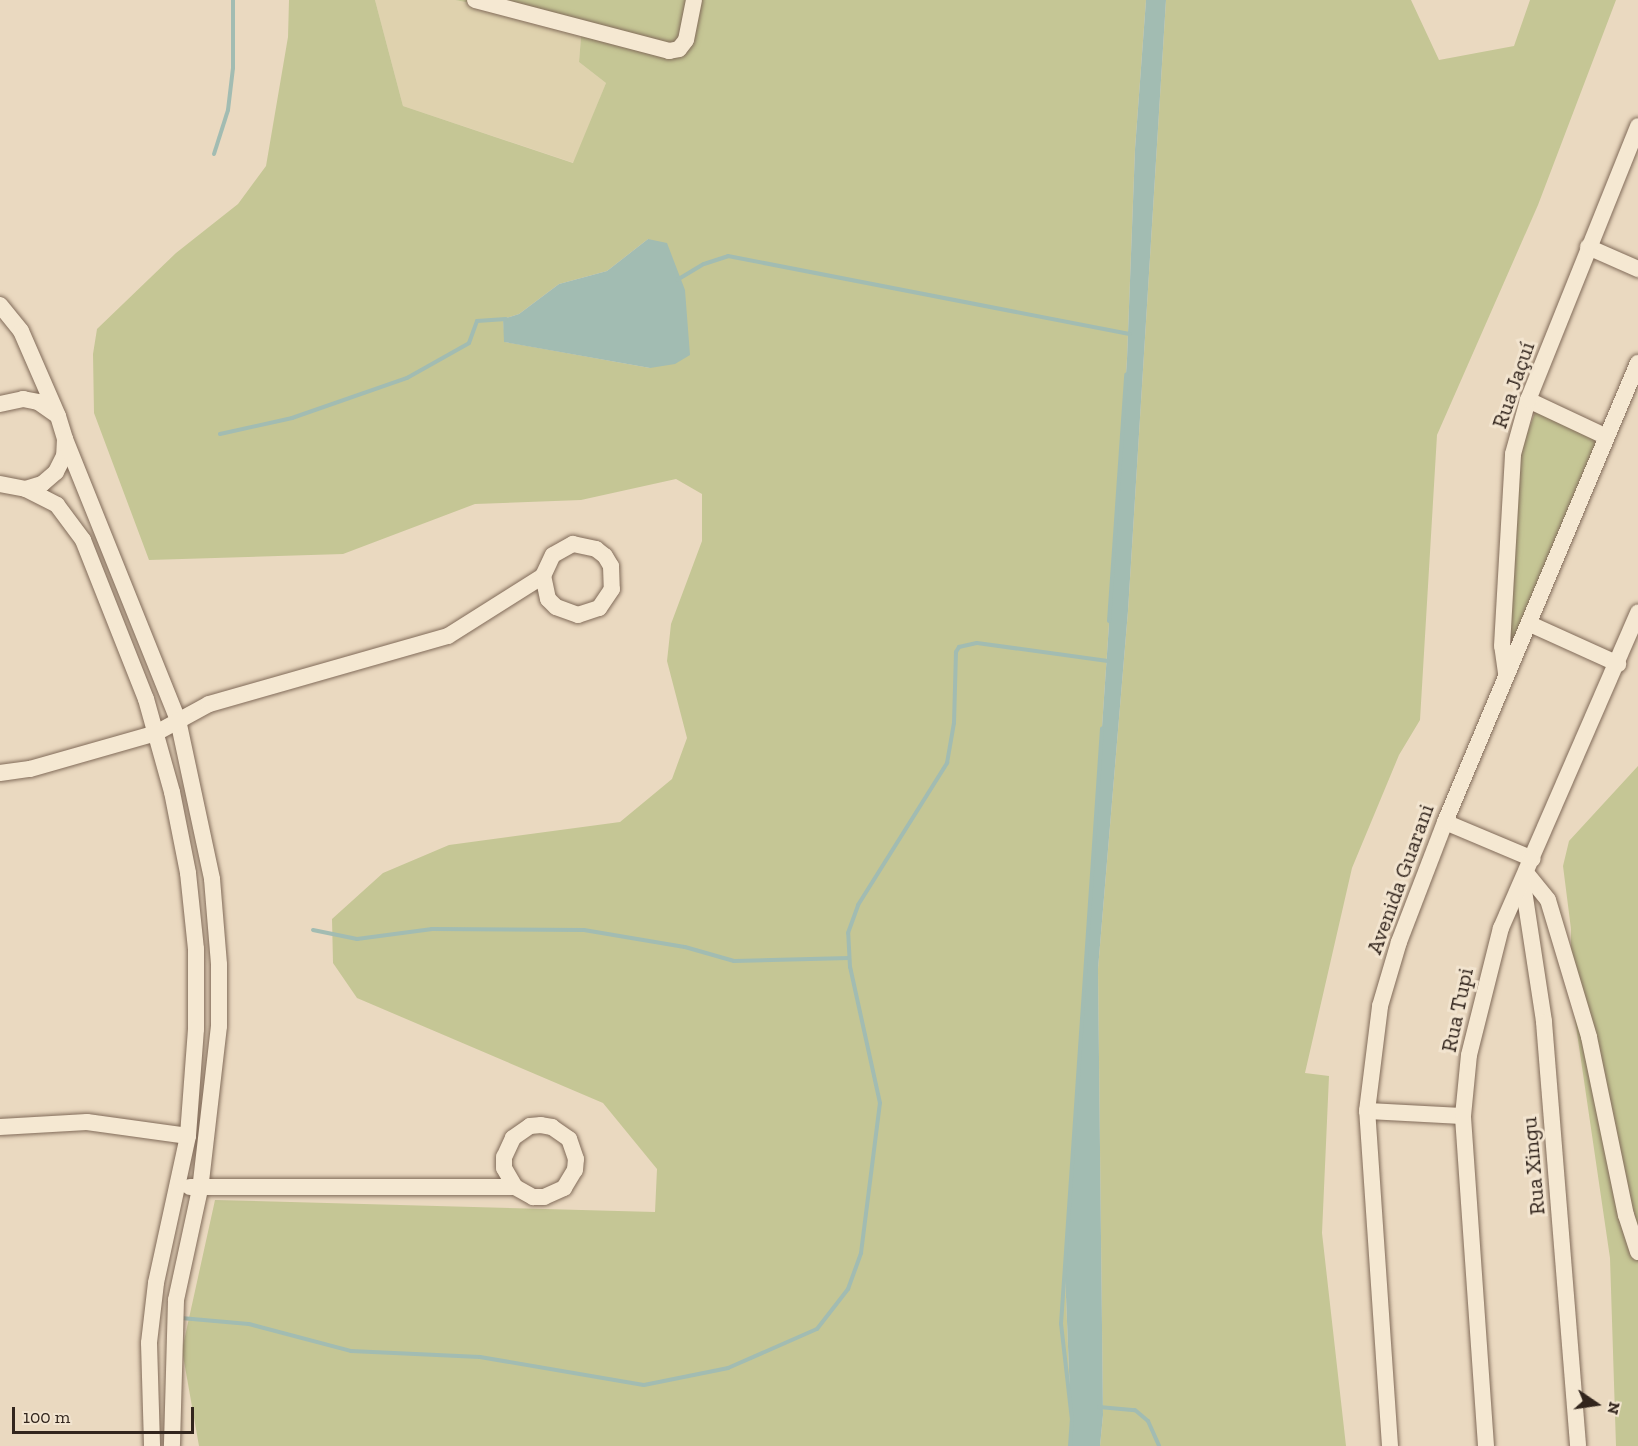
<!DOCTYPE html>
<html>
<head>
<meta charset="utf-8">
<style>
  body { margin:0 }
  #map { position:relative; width:1638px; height:1446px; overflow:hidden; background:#ead9c0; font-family:"Zilla Slab",serif }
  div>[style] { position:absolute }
  .farmland>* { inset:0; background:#dfd2ae }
  .green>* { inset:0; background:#c5c695 }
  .water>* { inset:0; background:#a2bcb2 }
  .stream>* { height:4px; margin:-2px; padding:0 2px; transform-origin:2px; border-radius:2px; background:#a2bcb2 }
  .roads { filter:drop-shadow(0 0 2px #816b59) drop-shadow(0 0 2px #816b59) }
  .minor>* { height:16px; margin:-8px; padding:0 8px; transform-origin:8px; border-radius:8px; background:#f5e8d2 }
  span { translate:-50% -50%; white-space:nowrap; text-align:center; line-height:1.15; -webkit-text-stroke:6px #f2e4cf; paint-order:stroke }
  .street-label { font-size:22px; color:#32251d }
  .north { position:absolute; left:1566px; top:1374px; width:60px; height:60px; -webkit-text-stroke:4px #f2e4cf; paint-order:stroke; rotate:103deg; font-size:16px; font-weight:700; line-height:24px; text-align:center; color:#32251d }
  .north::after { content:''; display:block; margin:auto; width:21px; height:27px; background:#32251d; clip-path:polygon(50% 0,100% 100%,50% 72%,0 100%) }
  .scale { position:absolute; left:12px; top:1407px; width:182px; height:27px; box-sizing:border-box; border:3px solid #32251d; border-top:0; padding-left:8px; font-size:18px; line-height:21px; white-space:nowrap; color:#32251d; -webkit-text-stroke:4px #f2e4cf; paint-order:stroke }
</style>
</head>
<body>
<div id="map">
  <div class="farmland">
    <i style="clip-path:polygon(375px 0,455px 0,582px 25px,579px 62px,606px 83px,574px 163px,403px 106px)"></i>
  </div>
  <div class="green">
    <i style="clip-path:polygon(evenodd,289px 0,375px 0,403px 106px,573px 163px,606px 83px,579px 62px,582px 25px,455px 0,1146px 0,1135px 149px,1127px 359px,1065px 1272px,1072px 1446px,199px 1446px,182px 1350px,215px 1200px,655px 1212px,657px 1169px,603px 1103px,357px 998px,333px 963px,332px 919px,383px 873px,449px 845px,620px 822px,672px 779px,687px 738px,667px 661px,671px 624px,702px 541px,702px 494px,676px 479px,581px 500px,475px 504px,343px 554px,149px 560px,94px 413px,93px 354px,97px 329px,176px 253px,238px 204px,266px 166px,288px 37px,289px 0,648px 239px,650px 368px,505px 342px,503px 319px,519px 314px,559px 284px,607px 271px,648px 239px)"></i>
    <i style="clip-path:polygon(1166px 0,1411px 0,1439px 60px,1514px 46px,1530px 0,1616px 0,1538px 205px,1437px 435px,1420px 720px,1399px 755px,1352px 868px,1305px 1073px,1329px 1076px,1322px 1233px,1346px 1446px,1100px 1446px,1103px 1415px,1098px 969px,1128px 611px)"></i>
    <i style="clip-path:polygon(1536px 410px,1600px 437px,1515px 640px,1510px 639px,1517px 459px)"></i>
    <i style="clip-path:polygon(1638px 766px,1638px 1446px,1616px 1446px,1610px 1258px,1571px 992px,1571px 929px,1563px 866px,1569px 841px)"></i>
  </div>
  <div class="water">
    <i style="clip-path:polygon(1146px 0,1166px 0,1128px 611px,1098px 969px,1103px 1415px,1100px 1446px,1072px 1446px,1065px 1272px,1127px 359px,1135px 149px)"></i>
    <i style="clip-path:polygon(648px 239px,667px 243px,685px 290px,690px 355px,675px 364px,650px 368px,504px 342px,503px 319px,519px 314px,559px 284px,607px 271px)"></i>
  </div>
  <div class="stream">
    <i style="left:214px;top:154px;width:46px;rotate:-72.3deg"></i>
    <i style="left:228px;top:110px;width:42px;rotate:-83.2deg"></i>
    <i style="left:233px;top:68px;width:68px;rotate:-90deg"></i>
    <i style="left:677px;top:280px;width:31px;rotate:-31deg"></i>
    <i style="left:704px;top:264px;width:25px;rotate:-18deg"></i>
    <i style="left:728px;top:256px;width:409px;rotate:11deg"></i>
    <i style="left:220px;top:434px;width:74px;rotate:-12.5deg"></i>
    <i style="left:292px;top:418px;width:122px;rotate:-19.2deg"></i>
    <i style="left:407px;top:378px;width:71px;rotate:-29.4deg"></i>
    <i style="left:469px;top:343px;width:23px;rotate:-70deg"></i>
    <i style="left:477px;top:321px;width:29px;rotate:-4deg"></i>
    <i style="left:1109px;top:621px;width:247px;rotate:-86deg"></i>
    <i style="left:313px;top:930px;width:45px;rotate:11.6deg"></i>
    <i style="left:357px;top:939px;width:76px;rotate:-7.6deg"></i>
    <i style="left:432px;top:929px;width:152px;rotate:0.4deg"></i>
    <i style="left:584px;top:930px;width:102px;rotate:9.6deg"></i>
    <i style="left:685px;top:947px;width:51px;rotate:15.9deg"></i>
    <i style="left:734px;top:961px;width:115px;rotate:-1.5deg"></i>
    <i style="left:181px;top:1318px;width:68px;rotate:5deg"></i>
    <i style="left:249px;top:1324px;width:106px;rotate:14.8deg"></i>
    <i style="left:351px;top:1351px;width:129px;rotate:2.7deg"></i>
    <i style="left:480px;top:1357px;width:166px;rotate:9.7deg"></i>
    <i style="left:644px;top:1385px;width:86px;rotate:-11.4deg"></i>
    <i style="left:728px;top:1368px;width:97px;rotate:-23.7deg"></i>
    <i style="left:817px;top:1329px;width:51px;rotate:-52.2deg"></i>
    <i style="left:848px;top:1289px;width:38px;rotate:-70deg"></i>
    <i style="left:861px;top:1253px;width:151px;rotate:-82.8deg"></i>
    <i style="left:880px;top:1103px;width:139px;rotate:-102.4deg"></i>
    <i style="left:850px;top:967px;width:34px;rotate:-93deg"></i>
    <i style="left:848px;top:933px;width:30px;rotate:-70deg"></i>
    <i style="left:858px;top:905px;width:168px;rotate:-57.9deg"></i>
    <i style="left:947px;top:763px;width:41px;rotate:-80.1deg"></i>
    <i style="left:954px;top:723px;width:71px;rotate:-88.4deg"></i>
    <i style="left:956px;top:652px;width:6px;rotate:-59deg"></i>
    <i style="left:959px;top:647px;width:18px;rotate:-13deg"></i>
    <i style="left:977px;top:643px;width:132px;rotate:7.8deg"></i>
    <i style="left:1099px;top:1407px;width:36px;rotate:5deg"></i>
    <i style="left:1135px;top:1410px;width:17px;rotate:40deg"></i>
    <i style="left:1148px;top:1421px;width:27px;rotate:66deg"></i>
    <i style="left:1070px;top:1446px;width:26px;rotate:-86deg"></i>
    <i style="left:1072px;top:1420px;width:97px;rotate:-96.5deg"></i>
    <i style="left:1061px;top:1324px;width:597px;rotate:-86.06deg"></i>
  </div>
  <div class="roads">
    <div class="minor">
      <i style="left:475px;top:0;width:201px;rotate:14.7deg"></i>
      <i style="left:669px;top:51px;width:10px;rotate:-11deg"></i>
      <i style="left:679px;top:49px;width:11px;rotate:-52deg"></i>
      <i style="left:686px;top:40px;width:41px;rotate:-78.7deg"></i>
      <i style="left:1588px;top:247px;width:55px;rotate:23.7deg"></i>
      <i style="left:0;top:305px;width:33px;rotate:51deg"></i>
      <i style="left:21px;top:331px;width:93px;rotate:66.5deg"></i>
      <i style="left:1528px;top:400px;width:85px;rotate:25.1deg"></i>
      <i style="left:0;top:404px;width:24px;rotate:-12deg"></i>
      <i style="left:23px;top:399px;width:15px;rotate:11deg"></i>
      <i style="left:38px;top:402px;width:24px;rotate:35deg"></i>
      <i style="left:58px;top:416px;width:24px;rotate:73deg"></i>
      <i style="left:65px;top:439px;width:17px;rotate:93deg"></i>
      <i style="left:64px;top:456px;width:18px;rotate:117deg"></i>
      <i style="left:56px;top:472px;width:18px;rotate:139deg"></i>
      <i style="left:42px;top:484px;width:17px;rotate:163deg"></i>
      <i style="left:26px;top:489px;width:26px;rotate:-169deg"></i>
      <i style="left:65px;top:439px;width:303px;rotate:68.1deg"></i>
      <i style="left:178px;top:720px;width:163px;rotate:77.9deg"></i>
      <i style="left:212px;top:879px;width:86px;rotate:85.3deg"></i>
      <i style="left:219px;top:965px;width:61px;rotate:90deg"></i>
      <i style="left:219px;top:1026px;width:164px;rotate:96.6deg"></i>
      <i style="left:200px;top:1189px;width:114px;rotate:102.2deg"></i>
      <i style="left:176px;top:1300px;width:146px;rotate:91.6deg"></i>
      <i style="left:26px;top:489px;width:35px;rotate:27deg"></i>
      <i style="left:57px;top:505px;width:44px;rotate:53.4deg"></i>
      <i style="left:83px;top:540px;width:171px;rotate:68.4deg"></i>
      <i style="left:146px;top:699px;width:97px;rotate:74.4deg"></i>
      <i style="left:172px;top:792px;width:83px;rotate:78.8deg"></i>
      <i style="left:188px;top:873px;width:76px;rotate:84deg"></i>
      <i style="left:196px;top:949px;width:80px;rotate:90deg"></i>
      <i style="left:196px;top:1029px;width:107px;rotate:94.3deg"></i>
      <i style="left:188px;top:1136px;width:150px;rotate:102.3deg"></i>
      <i style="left:156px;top:1283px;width:60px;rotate:96.7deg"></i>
      <i style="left:149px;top:1343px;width:103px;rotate:88.3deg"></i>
      <i style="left:1530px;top:624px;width:97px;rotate:24.4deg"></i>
      <i style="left:1506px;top:673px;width:27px;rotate:-98deg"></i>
      <i style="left:1502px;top:646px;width:192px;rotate:-86.7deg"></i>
      <i style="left:1513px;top:454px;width:56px;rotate:-74.5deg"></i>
      <i style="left:1528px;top:400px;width:295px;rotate:-68.1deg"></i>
      <i style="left:0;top:773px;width:30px;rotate:-8deg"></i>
      <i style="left:30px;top:769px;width:131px;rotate:-15.9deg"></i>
      <i style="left:156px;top:733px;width:60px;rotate:-28.7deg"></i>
      <i style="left:209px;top:704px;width:248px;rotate:-15.9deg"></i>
      <i style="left:448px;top:636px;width:112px;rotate:-32.3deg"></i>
      <i style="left:543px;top:576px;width:23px;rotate:-65deg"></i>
      <i style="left:553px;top:555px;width:23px;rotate:-29deg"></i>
      <i style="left:573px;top:544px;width:24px;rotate:12deg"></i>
      <i style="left:596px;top:549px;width:11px;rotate:38deg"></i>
      <i style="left:605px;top:556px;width:12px;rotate:59deg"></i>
      <i style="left:611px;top:566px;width:23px;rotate:88deg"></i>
      <i style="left:612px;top:589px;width:23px;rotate:124deg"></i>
      <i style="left:599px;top:608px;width:22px;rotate:162deg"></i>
      <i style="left:578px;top:615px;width:23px;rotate:-160deg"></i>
      <i style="left:556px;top:607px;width:11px;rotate:-135deg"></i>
      <i style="left:548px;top:599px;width:24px;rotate:-102deg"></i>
      <i style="left:1445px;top:822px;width:95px;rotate:22.8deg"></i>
      <i style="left:1527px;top:874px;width:33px;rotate:51deg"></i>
      <i style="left:1548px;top:900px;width:143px;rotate:73.3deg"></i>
      <i style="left:1589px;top:1037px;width:182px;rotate:78.3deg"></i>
      <i style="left:1626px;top:1215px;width:39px;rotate:72deg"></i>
      <i style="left:1523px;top:884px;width:140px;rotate:81.3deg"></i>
      <i style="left:1544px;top:1022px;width:425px;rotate:85.4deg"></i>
      <i style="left:1367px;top:1111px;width:96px;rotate:3deg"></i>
      <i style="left:0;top:1127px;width:87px;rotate:-3.3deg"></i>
      <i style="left:87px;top:1122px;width:102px;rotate:7.9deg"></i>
      <i style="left:190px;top:1187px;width:325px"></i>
      <i style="left:515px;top:1187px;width:21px;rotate:29deg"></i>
      <i style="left:533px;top:1197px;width:11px"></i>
      <i style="left:544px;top:1197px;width:22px;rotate:-24deg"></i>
      <i style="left:564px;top:1188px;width:21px;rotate:-59deg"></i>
      <i style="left:575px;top:1170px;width:11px;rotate:-85deg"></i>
      <i style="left:576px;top:1159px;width:21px;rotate:-109deg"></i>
      <i style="left:569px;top:1139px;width:21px;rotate:-145deg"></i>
      <i style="left:552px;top:1127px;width:11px;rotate:-170deg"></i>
      <i style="left:541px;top:1125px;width:11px;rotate:175deg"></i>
      <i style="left:530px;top:1126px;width:21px;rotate:145deg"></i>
      <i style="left:513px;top:1138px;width:21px;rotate:115deg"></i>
      <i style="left:504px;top:1157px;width:11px;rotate:90deg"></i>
      <i style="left:504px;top:1168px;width:22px;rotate:60deg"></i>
      <i style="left:1390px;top:1446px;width:336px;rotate:-93.9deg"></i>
      <i style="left:1367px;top:1111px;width:106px;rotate:-82.9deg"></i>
      <i style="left:1380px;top:1006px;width:67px;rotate:-73.5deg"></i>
      <i style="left:1399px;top:942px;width:129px;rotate:-69deg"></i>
      <i style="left:1445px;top:822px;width:498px;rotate:-67.2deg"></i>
      <i style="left:1486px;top:1446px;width:331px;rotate:-94deg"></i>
      <i style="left:1463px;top:1116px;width:61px;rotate:-84.4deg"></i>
      <i style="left:1469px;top:1055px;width:131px;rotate:-75.9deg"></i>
      <i style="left:1501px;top:928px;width:344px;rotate:-66.5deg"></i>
    </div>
  </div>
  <div class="street-label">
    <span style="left:1513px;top:385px;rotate:-71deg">Rua Jaçuí</span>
    <span style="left:1400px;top:879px;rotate:-70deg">Avenida Guarani</span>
    <span style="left:1457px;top:1010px;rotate:-78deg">Rua Tupi</span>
    <span style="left:1533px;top:1166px;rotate:-95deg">Rua Xingu</span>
  </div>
  <div class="north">N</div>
  <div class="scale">100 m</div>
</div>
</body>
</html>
